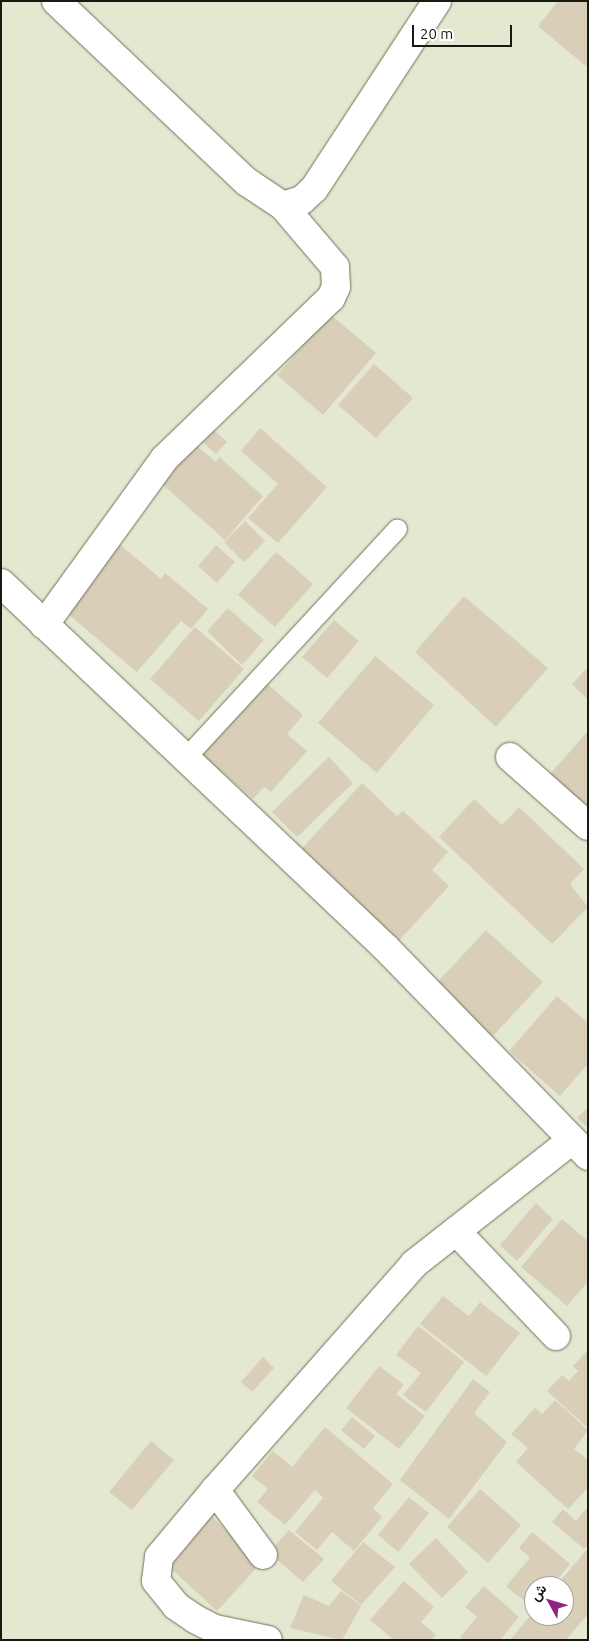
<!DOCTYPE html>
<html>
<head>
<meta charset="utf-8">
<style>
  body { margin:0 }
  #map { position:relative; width:589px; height:1641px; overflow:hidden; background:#e4e8d0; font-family:Ubuntu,Vazirmatn,sans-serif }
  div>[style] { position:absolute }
  .building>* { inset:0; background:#d9ceb8 }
  .roads { filter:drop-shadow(0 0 1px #6e715c) drop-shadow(0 0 1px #6e715c) }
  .lane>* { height:19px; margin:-9.5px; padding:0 9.5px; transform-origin:9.5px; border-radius:9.5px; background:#fff }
  .street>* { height:28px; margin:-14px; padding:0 14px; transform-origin:14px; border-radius:14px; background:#fff }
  span { translate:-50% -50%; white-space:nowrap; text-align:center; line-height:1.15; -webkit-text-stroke:4.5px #fff; paint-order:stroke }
  .frame { position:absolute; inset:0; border:2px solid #181911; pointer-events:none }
  .north { position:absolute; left:524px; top:1576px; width:50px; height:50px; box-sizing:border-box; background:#fff; border:1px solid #a3a3a0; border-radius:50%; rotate:309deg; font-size:14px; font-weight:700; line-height:20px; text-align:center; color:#181911 }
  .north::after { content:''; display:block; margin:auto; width:18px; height:22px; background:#912385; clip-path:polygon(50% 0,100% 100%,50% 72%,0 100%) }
  .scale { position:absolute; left:412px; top:25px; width:100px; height:22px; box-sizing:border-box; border:2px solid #181911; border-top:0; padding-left:6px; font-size:15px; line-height:18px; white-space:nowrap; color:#181911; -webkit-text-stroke:4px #fff; paint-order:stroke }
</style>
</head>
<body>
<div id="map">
  <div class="building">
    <i style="clip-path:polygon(558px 1px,588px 1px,587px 67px,538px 26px)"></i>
    <i style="clip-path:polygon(330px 314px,376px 353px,323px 415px,277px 375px)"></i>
    <i style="clip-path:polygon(374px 364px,413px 398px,376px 438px,338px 405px)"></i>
    <i style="clip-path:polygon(260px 428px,327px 487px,278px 543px,248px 518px,278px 484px,241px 451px)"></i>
    <i style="clip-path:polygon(214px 430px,227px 442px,216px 454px,203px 442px)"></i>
    <i style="clip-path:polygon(195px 444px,216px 462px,219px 457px,263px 496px,225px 540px,161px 483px)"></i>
    <i style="clip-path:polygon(245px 521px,265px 541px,244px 562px,224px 542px)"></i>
    <i style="clip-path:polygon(118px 543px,161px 579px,165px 573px,208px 609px,191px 629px,181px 621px,137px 672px,62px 609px)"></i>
    <i style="clip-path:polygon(216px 545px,235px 562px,217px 583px,198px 566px)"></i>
    <i style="clip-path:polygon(276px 552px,313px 584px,275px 627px,238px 595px)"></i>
    <i style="clip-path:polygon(464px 596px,548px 668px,496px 727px,415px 652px)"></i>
    <i style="clip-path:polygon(228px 608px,264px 640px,242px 665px,207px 631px)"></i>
    <i style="clip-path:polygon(334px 620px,359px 641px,327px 678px,302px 657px)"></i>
    <i style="clip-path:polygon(195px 627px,244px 669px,199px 721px,150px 679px)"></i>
    <i style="clip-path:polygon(375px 656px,434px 705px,377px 773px,318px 723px)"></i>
    <i style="clip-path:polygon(588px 667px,588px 700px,572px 684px)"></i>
    <i style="clip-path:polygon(264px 681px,303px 715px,287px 734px,307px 751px,271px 792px,264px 787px,253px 799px,201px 754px)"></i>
    <i style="clip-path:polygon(588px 731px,588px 817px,545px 780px)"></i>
    <i style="clip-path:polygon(329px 757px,353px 783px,297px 837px,272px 812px)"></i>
    <i style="clip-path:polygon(362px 783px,397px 816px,403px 811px,448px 852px,432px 870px,449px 886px,397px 943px,297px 854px)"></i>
    <i style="clip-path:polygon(474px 799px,502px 825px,519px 807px,584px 869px,570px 884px,588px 907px,552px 944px,439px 837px)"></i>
    <i style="clip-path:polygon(486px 930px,543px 982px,492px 1037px,435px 985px)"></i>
    <i style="clip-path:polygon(557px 996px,588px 1023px,588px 1064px,560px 1096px,509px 1051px)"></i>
    <i style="clip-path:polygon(588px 1107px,588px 1127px,577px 1118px)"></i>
    <i style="clip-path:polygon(536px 1203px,553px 1219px,517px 1261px,500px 1245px)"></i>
    <i style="clip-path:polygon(562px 1219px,588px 1241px,588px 1282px,567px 1306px,521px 1267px)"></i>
    <i style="clip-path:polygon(443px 1296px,469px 1316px,480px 1302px,520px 1333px,486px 1376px,420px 1324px)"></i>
    <i style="clip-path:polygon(418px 1326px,464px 1362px,426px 1412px,403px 1395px,421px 1373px,396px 1355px)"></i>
    <i style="clip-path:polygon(588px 1350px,588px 1428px,547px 1391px,562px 1375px,569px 1381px,578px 1371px,573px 1366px)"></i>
    <i style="clip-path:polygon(263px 1357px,274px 1368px,252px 1392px,241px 1382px)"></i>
    <i style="clip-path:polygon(379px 1366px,404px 1385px,396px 1394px,425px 1416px,399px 1449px,346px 1408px)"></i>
    <i style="clip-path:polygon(473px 1379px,490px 1392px,474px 1413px,507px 1442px,449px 1519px,400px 1480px)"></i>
    <i style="clip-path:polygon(555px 1400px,588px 1430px,574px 1449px,588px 1460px,588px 1488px,568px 1509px,516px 1462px,528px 1448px,511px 1434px,535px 1408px,542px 1414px)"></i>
    <i style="clip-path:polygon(352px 1417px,375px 1436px,364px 1449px,341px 1430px)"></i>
    <i style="clip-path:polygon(325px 1427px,393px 1484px,373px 1508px,382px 1517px,354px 1551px,332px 1532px,317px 1550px,295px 1532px,323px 1498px,315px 1490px,285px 1525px,257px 1502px,268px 1489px,252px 1476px,273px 1451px,292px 1467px)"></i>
    <i style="clip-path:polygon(151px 1441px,174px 1460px,132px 1510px,109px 1492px)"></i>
    <i style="clip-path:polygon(480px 1489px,521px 1525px,488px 1563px,447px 1527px)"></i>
    <i style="clip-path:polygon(409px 1497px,429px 1513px,398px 1552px,378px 1535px)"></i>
    <i style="clip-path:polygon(588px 1507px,588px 1545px,584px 1549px,552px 1522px,563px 1509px,576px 1521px)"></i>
    <i style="clip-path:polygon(210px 1515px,261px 1563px,217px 1611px,165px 1563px)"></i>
    <i style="clip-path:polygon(289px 1530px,324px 1559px,303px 1582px,269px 1553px)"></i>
    <i style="clip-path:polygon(532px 1532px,570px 1564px,552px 1586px,534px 1586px,533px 1608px,506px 1586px,530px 1558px,519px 1548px)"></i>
    <i style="clip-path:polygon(436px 1538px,468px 1572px,442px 1598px,409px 1564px)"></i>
    <i style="clip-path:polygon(363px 1542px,395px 1567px,361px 1605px,331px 1581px)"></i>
    <i style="clip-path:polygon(588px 1548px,588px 1614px,566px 1640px,510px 1640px,534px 1611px,534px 1616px,564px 1616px,564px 1586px,556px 1586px)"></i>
    <i style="clip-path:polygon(404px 1581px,434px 1607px,421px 1622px,436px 1635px,431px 1640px,394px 1640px,370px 1620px)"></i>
    <i style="clip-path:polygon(484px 1586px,519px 1617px,500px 1640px,463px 1640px,460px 1637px,477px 1617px,465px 1607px)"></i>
    <i style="clip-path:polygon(341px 1591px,361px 1606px,342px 1640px,290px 1628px,304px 1595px,329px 1606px)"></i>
  </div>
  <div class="roads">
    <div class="lane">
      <i style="left:186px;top:757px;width:311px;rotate:-47.3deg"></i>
    </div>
    <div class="street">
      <i style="left:56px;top:1px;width:263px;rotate:43.5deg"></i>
      <i style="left:247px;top:182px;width:43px;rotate:33.7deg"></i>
      <i style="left:283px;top:206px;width:20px;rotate:-18deg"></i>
      <i style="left:302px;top:200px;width:16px;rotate:-43deg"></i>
      <i style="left:314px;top:189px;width:225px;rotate:-56.8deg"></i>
      <i style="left:1px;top:583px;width:531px;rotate:43.47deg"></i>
      <i style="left:386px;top:948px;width:290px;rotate:45.8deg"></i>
      <i style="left:44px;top:625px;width:205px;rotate:-54.1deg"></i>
      <i style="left:164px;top:459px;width:232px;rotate:-44deg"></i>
      <i style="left:331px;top:298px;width:12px;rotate:-66deg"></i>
      <i style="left:336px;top:287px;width:20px;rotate:-93deg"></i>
      <i style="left:335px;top:267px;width:80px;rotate:-130.4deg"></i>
      <i style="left:510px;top:757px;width:104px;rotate:41.5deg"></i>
      <i style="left:456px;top:1231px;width:145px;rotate:46.4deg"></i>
      <i style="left:215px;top:1490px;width:87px;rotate:129.9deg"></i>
      <i style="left:159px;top:1557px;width:24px;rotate:97deg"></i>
      <i style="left:156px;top:1581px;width:32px;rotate:51deg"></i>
      <i style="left:176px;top:1606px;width:23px;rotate:34deg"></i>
      <i style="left:195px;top:1619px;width:22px;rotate:27deg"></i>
      <i style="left:215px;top:1629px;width:54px;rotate:11.7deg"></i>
      <i style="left:263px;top:1555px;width:81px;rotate:-126.4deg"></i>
      <i style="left:215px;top:1490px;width:301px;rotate:-48.6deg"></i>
      <i style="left:414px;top:1264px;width:201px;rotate:-38.1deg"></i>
    </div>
  </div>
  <div class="frame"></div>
  <div class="north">ش</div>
  <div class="scale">20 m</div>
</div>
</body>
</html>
